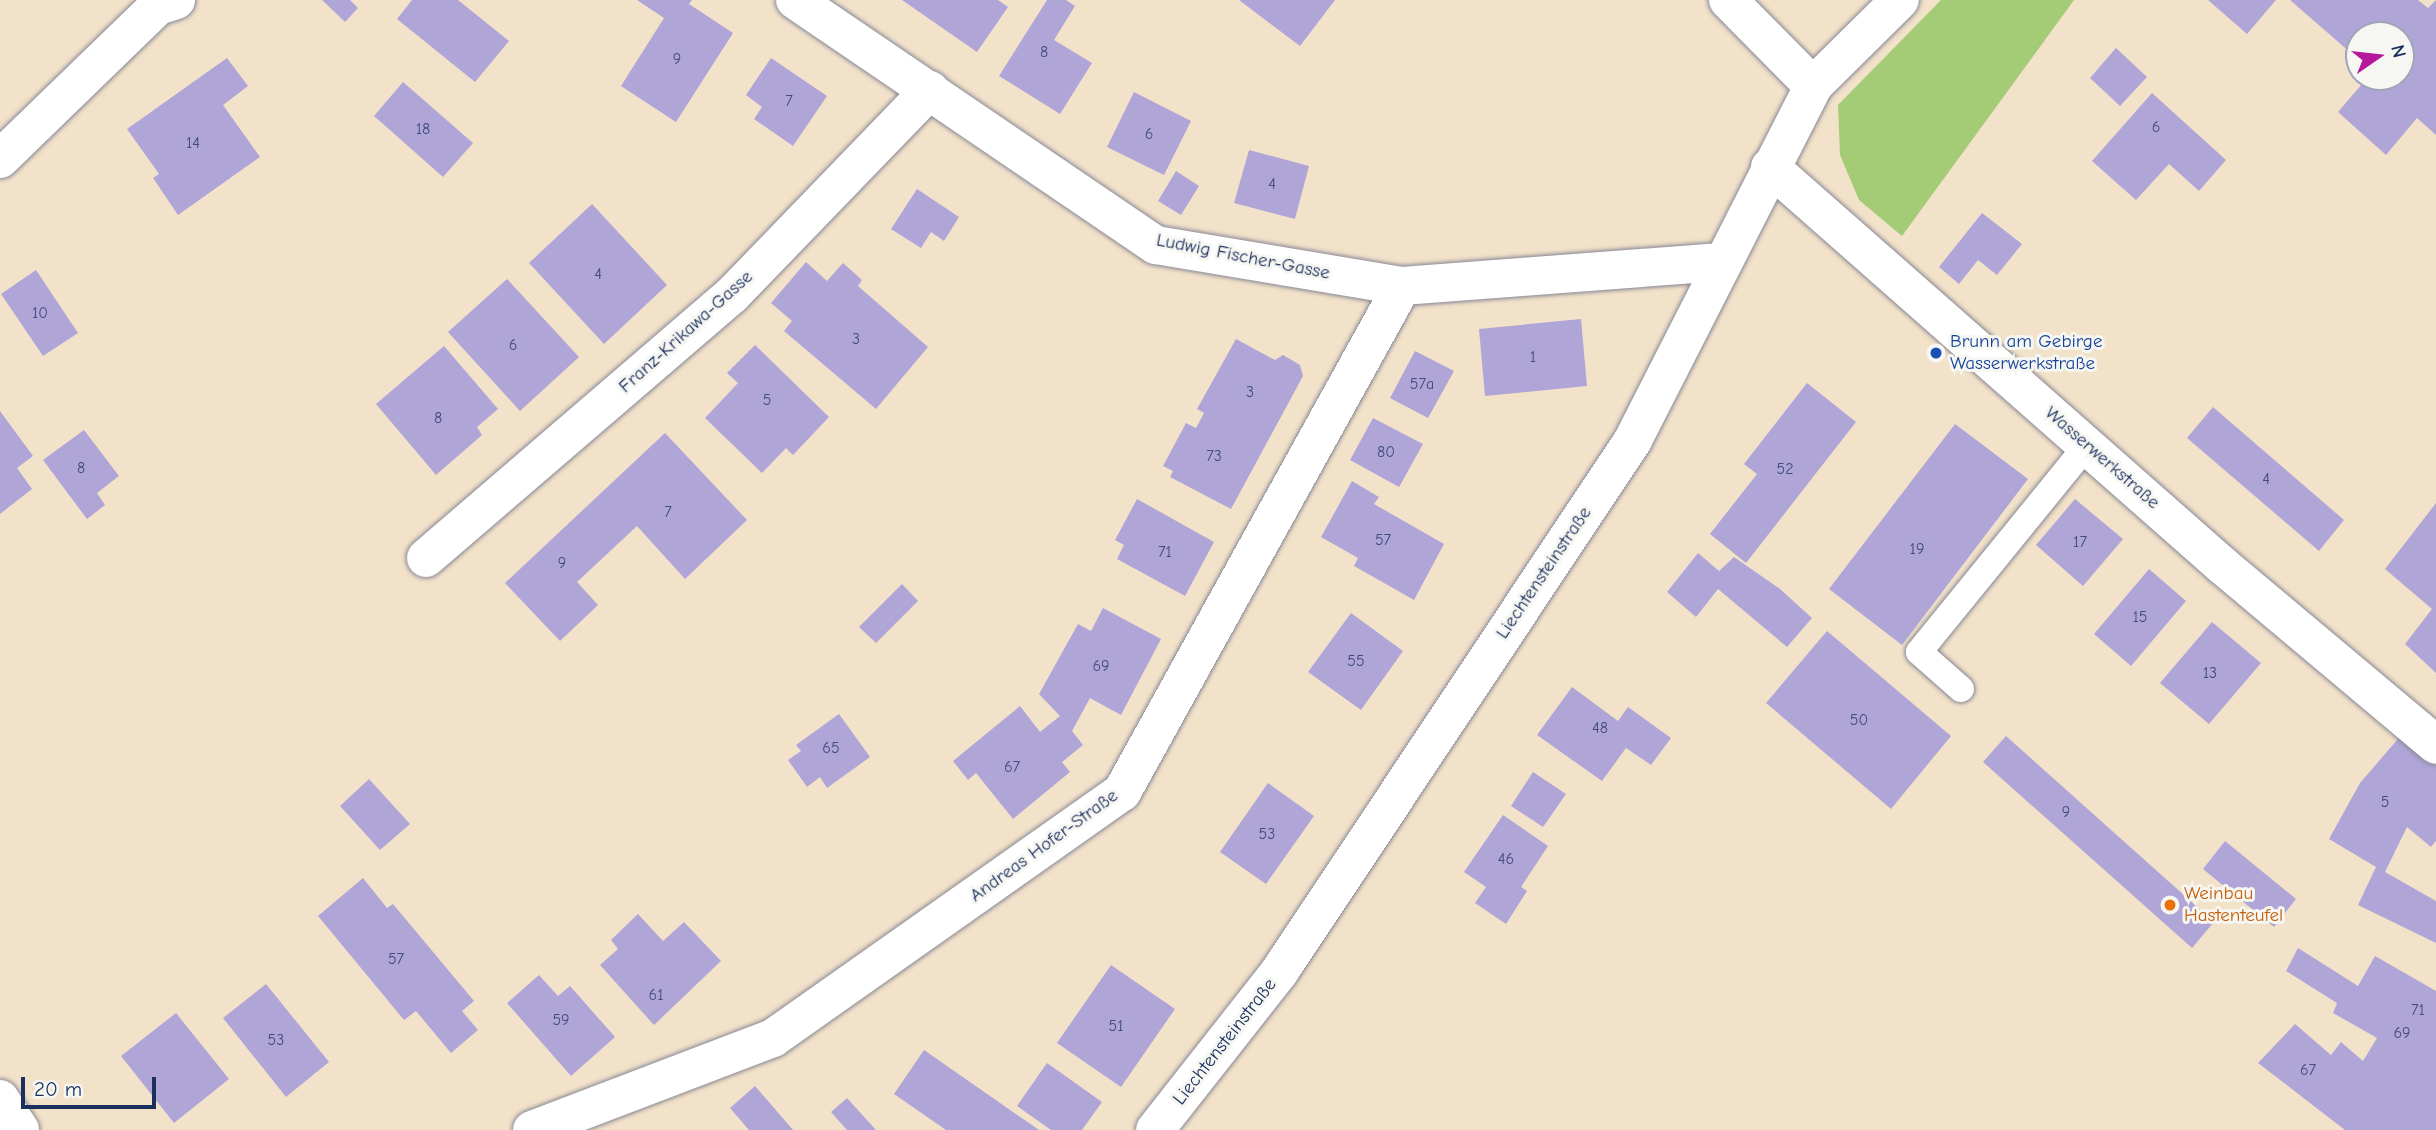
<!DOCTYPE html>
<html>
<head>
<meta charset="utf-8">
<style>
  body { margin:0 }
  #map { position:relative; width:2436px; height:1130px; overflow:hidden; background:#f3e2ca; font-family:"Comic Neue",sans-serif }
  div>[style] { position:absolute }
  .green>* { inset:0; background:#a4cb76 }
  .building>* { inset:0; background:#b0a5d7 }
  .roads { filter:drop-shadow(0 0 2px #878894) drop-shadow(0 0 2px #878894) }
  .service>* { height:26px; margin:-13px; padding:0 13px; transform-origin:13px; border-radius:13px; background:#fff }
  .minor>* { height:38px; margin:-19px; padding:0 19px; transform-origin:19px; border-radius:19px; background:#fff }
  .dots>* { width:19px; height:19px; translate:-50% -50%; box-sizing:border-box; border:4px solid #f6f6f2; border-radius:50% }
  span { translate:-50% -50%; white-space:nowrap; text-align:center; line-height:1.15; -webkit-text-stroke:6px #f6f6f2; paint-order:stroke }
  .number-label { font-size:16px; color:#404c7c }
  .number-label span { -webkit-text-stroke-width:0 }
  .street-label { font-size:19px; color:#1b2f5e }
  .transit-label { font-size:19px; color:#164399 }
  .left { translate:0 -50%; text-align:left }
  .food-label { font-size:19px; color:#c56008 }
  .north { position:absolute; left:2345px; top:21px; width:70px; height:70px; box-sizing:border-box; background:#f6f6f2; border:2px solid #9ea6b7; border-radius:50%; rotate:76deg; font-size:19px; font-weight:700; line-height:28px; text-align:center; color:#1b2f5e }
  .north::after { content:''; display:block; margin:auto; width:24px; height:32px; background:#b5179e; clip-path:polygon(50% 0,100% 100%,50% 72%,0 100%) }
  .scale { position:absolute; left:21px; top:1077px; width:135px; height:32px; box-sizing:border-box; border:4px solid #1b2f5e; border-top:0; padding-left:9px; font-size:21px; line-height:24px; white-space:nowrap; color:#1b2f5e; -webkit-text-stroke:5px #f6f6f2; paint-order:stroke }
</style>
</head>
<body>
<div id="map">
  <div class="green">
    <i style="clip-path:polygon(1941px 0,2074px 0,1902px 236px,1859px 200px,1840px 155px,1838px 105px)"></i>
  </div>
  <div class="building">
    <i style="clip-path:polygon(322px 0,350px 0,358px 8px,345px 22px)"></i>
    <i style="clip-path:polygon(412px 0,458px 0,509px 41px,475px 82px,397px 19px)"></i>
    <i style="clip-path:polygon(637px 0,692px 0,689px 4px,733px 33px,676px 122px,621px 86px,664px 18px)"></i>
    <i style="clip-path:polygon(902px 0,998px 0,1008px 7px,977px 52px)"></i>
    <i style="clip-path:polygon(1047px 0,1066px 0,1075px 6px,1054px 40px,1092px 63px,1060px 114px,999px 76px)"></i>
    <i style="clip-path:polygon(1239px 0,1335px 0,1300px 46px)"></i>
    <i style="clip-path:polygon(2208px 0,2276px 0,2247px 34px)"></i>
    <i style="clip-path:polygon(2290px 0,2418px 0,2428px 8px,2436px 0,2436px 135px,2417px 118px,2386px 155px,2338px 112px,2368px 77px,2401px 77px,2401px 35px,2359px 35px,2359px 60px)"></i>
    <i style="clip-path:polygon(2116px 48px,2147px 77px,2120px 106px,2090px 78px)"></i>
    <i style="clip-path:polygon(227px 58px,248px 86px,223px 105px,260px 157px,178px 215px,153px 178px,159px 174px,127px 129px)"></i>
    <i style="clip-path:polygon(771px 58px,827px 96px,793px 146px,754px 119px,762px 107px,746px 95px)"></i>
    <i style="clip-path:polygon(403px 82px,473px 143px,443px 177px,374px 116px)"></i>
    <i style="clip-path:polygon(1134px 92px,1191px 121px,1164px 175px,1107px 147px)"></i>
    <i style="clip-path:polygon(2152px 93px,2226px 160px,2199px 191px,2169px 164px,2136px 200px,2092px 161px)"></i>
    <i style="clip-path:polygon(1249px 150px,1309px 166px,1295px 219px,1234px 203px)"></i>
    <i style="clip-path:polygon(1176px 171px,1199px 186px,1181px 215px,1158px 201px)"></i>
    <i style="clip-path:polygon(917px 189px,959px 217px,944px 241px,931px 232px,921px 248px,891px 229px)"></i>
    <i style="clip-path:polygon(592px 204px,667px 285px,604px 344px,529px 263px)"></i>
    <i style="clip-path:polygon(1982px 213px,2022px 244px,1997px 275px,1978px 260px,1959px 284px,1939px 267px)"></i>
    <i style="clip-path:polygon(806px 262px,827px 281px,843px 263px,862px 280px,858px 286px,928px 347px,876px 409px,784px 331px,792px 321px,771px 303px)"></i>
    <i style="clip-path:polygon(36px 270px,78px 333px,43px 356px,1px 294px)"></i>
    <i style="clip-path:polygon(507px 279px,579px 357px,520px 411px,448px 332px)"></i>
    <i style="clip-path:polygon(1581px 319px,1587px 386px,1485px 396px,1479px 329px)"></i>
    <i style="clip-path:polygon(1236px 339px,1275px 360px,1283px 355px,1300px 365px,1303px 376px,1231px 509px,1170px 477px,1173px 471px,1163px 466px,1186px 423px,1196px 428px,1204px 413px,1197px 409px)"></i>
    <i style="clip-path:polygon(755px 345px,829px 417px,793px 455px,786px 448px,762px 473px,705px 418px,738px 383px,727px 373px)"></i>
    <i style="clip-path:polygon(444px 346px,498px 409px,477px 427px,482px 435px,436px 475px,376px 404px)"></i>
    <i style="clip-path:polygon(1415px 351px,1454px 371px,1428px 418px,1390px 398px)"></i>
    <i style="clip-path:polygon(1807px 383px,1856px 422px,1746px 563px,1710px 534px,1757px 474px,1744px 464px)"></i>
    <i style="clip-path:polygon(2213px 407px,2344px 520px,2319px 551px,2187px 438px)"></i>
    <i style="clip-path:polygon(0 411px,33px 456px,17px 468px,32px 489px,0 514px)"></i>
    <i style="clip-path:polygon(1373px 418px,1423px 444px,1399px 487px,1350px 460px)"></i>
    <i style="clip-path:polygon(1955px 424px,2028px 479px,1902px 645px,1829px 589px)"></i>
    <i style="clip-path:polygon(84px 430px,119px 476px,97px 493px,105px 505px,87px 519px,43px 460px)"></i>
    <i style="clip-path:polygon(665px 433px,747px 520px,685px 579px,637px 526px,577px 582px,598px 605px,560px 641px,505px 583px)"></i>
    <i style="clip-path:polygon(1352px 481px,1379px 497px,1374px 504px,1444px 544px,1414px 600px,1354px 566px,1358px 558px,1321px 537px)"></i>
    <i style="clip-path:polygon(1137px 499px,1214px 542px,1185px 596px,1117px 559px,1124px 545px,1115px 540px)"></i>
    <i style="clip-path:polygon(2075px 499px,2123px 539px,2083px 586px,2036px 545px)"></i>
    <i style="clip-path:polygon(2436px 503px,2436px 673px,2405px 644px,2432px 609px,2385px 569px)"></i>
    <i style="clip-path:polygon(1698px 553px,1719px 571px,1734px 557px,1780px 589px,1812px 618px,1787px 647px,1718px 589px,1696px 617px,1667px 592px)"></i>
    <i style="clip-path:polygon(2149px 569px,2186px 601px,2131px 666px,2094px 634px)"></i>
    <i style="clip-path:polygon(902px 584px,918px 601px,876px 643px,859px 627px)"></i>
    <i style="clip-path:polygon(1103px 608px,1161px 639px,1121px 715px,1090px 698px,1072px 731px,1083px 745px,1062px 762px,1070px 772px,1013px 819px,976px 773px,968px 780px,953px 761px,1020px 706px,1040px 732px,1060px 716px,1039px 694px,1078px 624px,1091px 631px)"></i>
    <i style="clip-path:polygon(1351px 613px,1403px 651px,1361px 710px,1308px 672px)"></i>
    <i style="clip-path:polygon(2212px 622px,2261px 663px,2209px 724px,2160px 683px)"></i>
    <i style="clip-path:polygon(1827px 631px,1951px 736px,1891px 809px,1766px 703px)"></i>
    <i style="clip-path:polygon(1572px 687px,1618px 721px,1628px 707px,1671px 738px,1651px 765px,1626px 748px,1602px 781px,1537px 735px)"></i>
    <i style="clip-path:polygon(839px 714px,870px 757px,827px 788px,820px 777px,807px 787px,788px 760px,801px 751px,796px 745px)"></i>
    <i style="clip-path:polygon(2403px 733px,2436px 765px,2436px 841px,2431px 847px,2407px 827px,2385px 872px,2436px 901px,2436px 943px,2358px 905px,2376px 867px,2329px 839px,2360px 783px)"></i>
    <i style="clip-path:polygon(2006px 736px,2214px 922px,2192px 948px,1983px 762px)"></i>
    <i style="clip-path:polygon(1533px 772px,1566px 794px,1543px 827px,1511px 806px)"></i>
    <i style="clip-path:polygon(369px 779px,410px 824px,380px 850px,340px 806px)"></i>
    <i style="clip-path:polygon(1268px 783px,1314px 816px,1266px 884px,1220px 852px)"></i>
    <i style="clip-path:polygon(1503px 815px,1548px 846px,1521px 887px,1527px 891px,1506px 924px,1475px 903px,1486px 887px,1464px 872px)"></i>
    <i style="clip-path:polygon(2225px 841px,2296px 899px,2274px 927px,2203px 869px)"></i>
    <i style="clip-path:polygon(363px 878px,387px 908px,393px 904px,474px 1001px,462px 1011px,478px 1030px,451px 1053px,416px 1011px,404px 1020px,318px 916px)"></i>
    <i style="clip-path:polygon(638px 914px,663px 941px,684px 922px,721px 961px,654px 1025px,600px 965px,618px 949px,611px 940px)"></i>
    <i style="clip-path:polygon(2298px 948px,2358px 986px,2375px 956px,2436px 991px,2436px 1130px,2345px 1130px,2258px 1063px,2295px 1024px,2331px 1055px,2341px 1042px,2363px 1061px,2377px 1038px,2333px 1013px,2337px 1003px,2286px 971px)"></i>
    <i style="clip-path:polygon(1111px 965px,1175px 1009px,1121px 1087px,1057px 1043px)"></i>
    <i style="clip-path:polygon(539px 975px,558px 996px,570px 986px,615px 1037px,571px 1076px,507px 1003px)"></i>
    <i style="clip-path:polygon(266px 984px,329px 1062px,286px 1097px,223px 1018px)"></i>
    <i style="clip-path:polygon(176px 1013px,229px 1079px,174px 1123px,121px 1056px)"></i>
    <i style="clip-path:polygon(924px 1050px,1039px 1130px,946px 1130px,894px 1094px)"></i>
    <i style="clip-path:polygon(1047px 1063px,1102px 1102px,1082px 1130px,1051px 1130px,1017px 1106px)"></i>
    <i style="clip-path:polygon(755px 1086px,793px 1130px,749px 1130px,730px 1108px)"></i>
    <i style="clip-path:polygon(847px 1098px,876px 1130px,847px 1130px,831px 1112px)"></i>
  </div>
  <div class="roads">
    <div class="service">
      <i style="left:1961px;top:689px;width:56px;rotate:-138.6deg"></i>
      <i style="left:1919px;top:652px;width:267px;rotate:-50.9deg"></i>
    </div>
    <div class="minor">
      <i style="left:795px;top:0;width:436px;rotate:34.2deg"></i>
      <i style="left:1156px;top:245px;width:249px;rotate:9.5deg"></i>
      <i style="left:1402px;top:286px;width:320px;rotate:-4.3deg"></i>
      <i style="left:1728px;top:0;width:121px;rotate:45.3deg"></i>
      <i style="left:0;top:159px;width:220px;rotate:-44.1deg"></i>
      <i style="left:158px;top:6px;width:19px;rotate:-18deg"></i>
      <i style="left:1770px;top:167px;width:604px;rotate:41.37deg"></i>
      <i style="left:2223px;top:566px;width:278px;rotate:40deg"></i>
      <i style="left:426px;top:558px;width:403px;rotate:-40.7deg"></i>
      <i style="left:732px;top:295px;width:285px;rotate:-46deg"></i>
      <i style="left:0;top:1099px;width:37px;rotate:57deg"></i>
      <i style="left:532px;top:1130px;width:258px;rotate:-20.9deg"></i>
      <i style="left:773px;top:1038px;width:427px;rotate:-35.2deg"></i>
      <i style="left:1122px;top:792px;width:578px;rotate:-61.04deg"></i>
      <i style="left:1155px;top:1130px;width:202px;rotate:-51.8deg"></i>
      <i style="left:1280px;top:971px;width:638px;rotate:-56.38deg"></i>
      <i style="left:1633px;top:440px;width:397px;rotate:-63deg"></i>
      <i style="left:1813px;top:86px;width:122px;rotate:-44.7deg"></i>
    </div>
  </div>
  <div class="dots">
    <i style="left:1936px;top:353px;background:#1a4fb4"></i>
    <i style="left:2170px;top:905px;background:#e8710a"></i>
  </div>
  <div class="number-label">
    <span style="left:1044px;top:52px">8</span>
    <span style="left:677px;top:59px">9</span>
    <span style="left:789px;top:101px">7</span>
    <span style="left:2156px;top:127px">6</span>
    <span style="left:423px;top:129px">18</span>
    <span style="left:1149px;top:134px">6</span>
    <span style="left:193px;top:143px">14</span>
    <span style="left:1272px;top:184px">4</span>
    <span style="left:598px;top:274px">4</span>
    <span style="left:40px;top:313px">10</span>
    <span style="left:856px;top:339px">3</span>
    <span style="left:513px;top:345px">6</span>
    <span style="left:1533px;top:357px">1</span>
    <span style="left:1422px;top:384px">57a</span>
    <span style="left:1250px;top:392px">3</span>
    <span style="left:767px;top:400px">5</span>
    <span style="left:438px;top:418px">8</span>
    <span style="left:1386px;top:452px">80</span>
    <span style="left:1214px;top:456px">73</span>
    <span style="left:81px;top:468px">8</span>
    <span style="left:1785px;top:469px">52</span>
    <span style="left:2266px;top:479px">4</span>
    <span style="left:668px;top:512px">7</span>
    <span style="left:1383px;top:540px">57</span>
    <span style="left:2080px;top:542px">17</span>
    <span style="left:1917px;top:549px">19</span>
    <span style="left:1165px;top:552px">71</span>
    <span style="left:562px;top:563px">9</span>
    <span style="left:2140px;top:617px">15</span>
    <span style="left:1356px;top:661px">55</span>
    <span style="left:1101px;top:666px">69</span>
    <span style="left:2210px;top:673px">13</span>
    <span style="left:1859px;top:720px">50</span>
    <span style="left:1600px;top:728px">48</span>
    <span style="left:831px;top:748px">65</span>
    <span style="left:1012px;top:767px">67</span>
    <span style="left:2385px;top:802px">5</span>
    <span style="left:2066px;top:812px">9</span>
    <span style="left:1267px;top:834px">53</span>
    <span style="left:1506px;top:859px">46</span>
    <span style="left:396px;top:959px">57</span>
    <span style="left:656px;top:995px">61</span>
    <span style="left:2418px;top:1010px">71</span>
    <span style="left:561px;top:1020px">59</span>
    <span style="left:1116px;top:1026px">51</span>
    <span style="left:2402px;top:1033px">69</span>
    <span style="left:276px;top:1040px">53</span>
    <span style="left:2308px;top:1070px">67</span>
  </div>
  <div class="street-label">
    <span style="left:1243px;top:257px;rotate:11deg">Ludwig Fischer-Gasse</span>
    <span style="left:686px;top:332px;rotate:-42deg">Franz-Krikawa-Gasse</span>
    <span style="left:2102px;top:458px;rotate:41deg">Wasserwerkstraße</span>
    <span style="left:1544px;top:573px;rotate:-56deg">Liechtensteinstraße</span>
    <span style="left:1044px;top:846px;rotate:-36deg">Andreas Hofer-Straße</span>
    <span style="left:1225px;top:1042px;rotate:-52deg">Liechtensteinstraße</span>
  </div>
  <div class="transit-label">
    <span class="left" style="left:1950px;top:353px">Brunn am Gebirge<br>Wasserwerkstraße</span>
  </div>
  <div class="food-label">
    <span class="left" style="left:2184px;top:905px">Weinbau<br>Hastenteufel</span>
  </div>
  <div class="north">N</div>
  <div class="scale">20 m</div>
</div>
</body>
</html>
